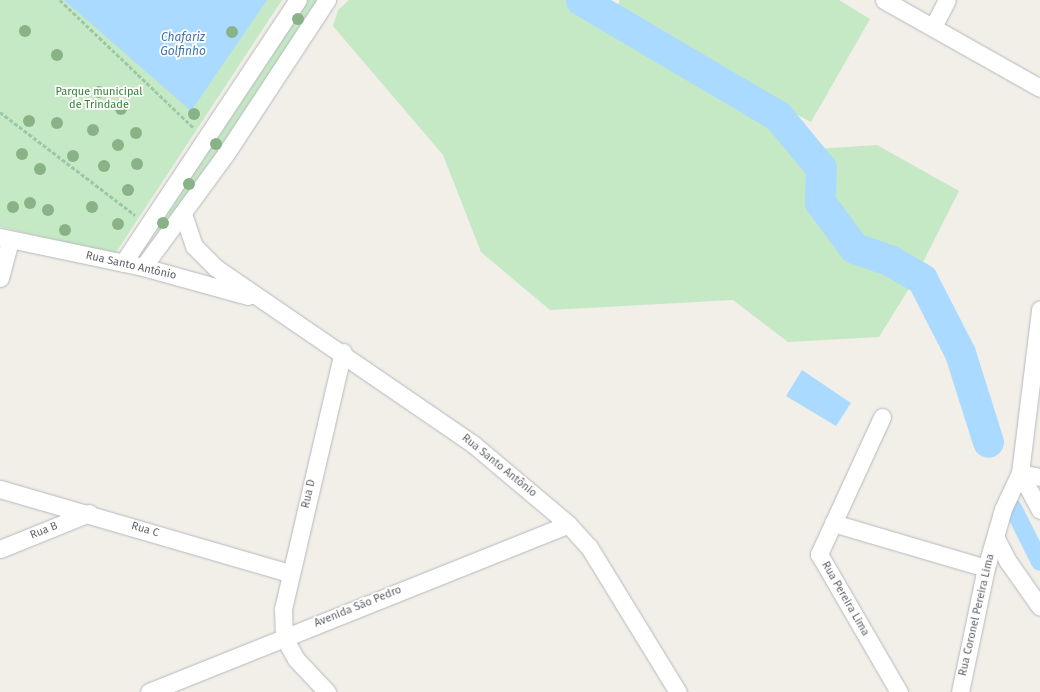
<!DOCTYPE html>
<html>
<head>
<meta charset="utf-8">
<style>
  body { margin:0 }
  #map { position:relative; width:1040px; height:692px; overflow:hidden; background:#f1efe8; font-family:"Fira Sans",sans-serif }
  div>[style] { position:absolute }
  .green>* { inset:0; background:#c5e8c5 }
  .water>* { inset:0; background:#aadaff }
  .canal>* { height:18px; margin:-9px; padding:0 9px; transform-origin:9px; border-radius:9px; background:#aadaff }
  .river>* { height:31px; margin:-15.5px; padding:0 15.5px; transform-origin:15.5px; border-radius:15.5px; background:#aadaff }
  .path>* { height:2.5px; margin-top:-1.25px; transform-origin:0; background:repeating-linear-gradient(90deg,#9cc7a9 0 4px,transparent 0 6px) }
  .roads { filter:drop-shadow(0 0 1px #b5b8bc) drop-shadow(0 0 1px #b5b8bc) }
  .minor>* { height:17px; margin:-8.5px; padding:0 8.5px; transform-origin:8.5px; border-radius:8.5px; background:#fff }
  .trees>* { width:12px; height:12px; margin:-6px; border-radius:50%; background:#89b387 }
  span { translate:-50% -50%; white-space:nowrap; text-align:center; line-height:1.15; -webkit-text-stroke:3.5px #fff; paint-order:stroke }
  .park-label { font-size:11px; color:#348238 }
  .street-label { font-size:11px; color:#5f6368 }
  .water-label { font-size:12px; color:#4174aa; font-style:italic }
</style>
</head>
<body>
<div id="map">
  <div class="green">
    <i style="clip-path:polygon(0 0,282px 0,115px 254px,0 227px)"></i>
    <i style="clip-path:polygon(306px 0,318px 0,164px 231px,158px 230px,155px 227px)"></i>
    <i style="clip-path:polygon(349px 0,585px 0,615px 36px,742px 113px,816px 149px,877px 145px,959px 191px,913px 282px,879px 337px,788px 342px,733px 300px,550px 310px,481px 252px,443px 155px,333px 26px,338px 10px)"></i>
    <i style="clip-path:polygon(620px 0,839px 0,870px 19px,811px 122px,612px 18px)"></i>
  </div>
  <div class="water">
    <i style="clip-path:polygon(64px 0,267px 0,191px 111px)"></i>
    <i style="clip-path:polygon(802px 370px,851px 403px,836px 426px,786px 396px)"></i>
  </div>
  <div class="canal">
    <i style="left:1013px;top:508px;width:60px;rotate:63.4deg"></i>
  </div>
  <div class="river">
    <i style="left:581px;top:0;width:229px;rotate:30.5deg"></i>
    <i style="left:778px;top:116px;width:67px;rotate:50.4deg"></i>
    <i style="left:821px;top:168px;width:34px;rotate:92deg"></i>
    <i style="left:820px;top:202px;width:57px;rotate:53.5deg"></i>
    <i style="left:854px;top:248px;width:39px;rotate:19deg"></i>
    <i style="left:891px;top:261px;width:36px;rotate:30deg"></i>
    <i style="left:922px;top:279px;width:83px;rotate:62.8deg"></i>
    <i style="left:960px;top:353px;width:93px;rotate:72.5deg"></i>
  </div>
  <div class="path">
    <i style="left:60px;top:0;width:185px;rotate:43.7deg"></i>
    <i style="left:0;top:112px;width:170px;rotate:37.3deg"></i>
  </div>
  <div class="roads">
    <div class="minor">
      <i style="left:884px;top:0;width:179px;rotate:29.4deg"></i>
      <i style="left:933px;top:27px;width:30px;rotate:-63deg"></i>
      <i style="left:183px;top:214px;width:34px;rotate:71deg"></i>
      <i style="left:194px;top:246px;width:31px;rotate:45deg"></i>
      <i style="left:216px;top:268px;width:311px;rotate:34.4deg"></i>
      <i style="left:473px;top:444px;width:124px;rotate:40.1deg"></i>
      <i style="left:568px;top:524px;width:31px;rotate:48deg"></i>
      <i style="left:589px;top:547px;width:170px;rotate:58.5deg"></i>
      <i style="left:0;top:237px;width:146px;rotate:11.8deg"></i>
      <i style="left:143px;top:267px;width:109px;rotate:15.4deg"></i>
      <i style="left:123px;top:263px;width:316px;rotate:-56.4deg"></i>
      <i style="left:143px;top:267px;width:139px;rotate:-53.8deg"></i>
      <i style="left:225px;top:155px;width:186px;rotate:-56.7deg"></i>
      <i style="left:0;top:278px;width:39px;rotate:-75deg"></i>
      <i style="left:882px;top:417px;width:151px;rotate:114.7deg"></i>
      <i style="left:819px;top:554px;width:160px;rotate:59.9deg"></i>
      <i style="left:1020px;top:473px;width:42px;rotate:61.6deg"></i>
      <i style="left:1020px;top:473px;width:20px;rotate:11deg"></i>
      <i style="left:0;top:489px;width:302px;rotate:16.2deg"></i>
      <i style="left:833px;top:523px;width:159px;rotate:16.4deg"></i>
      <i style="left:996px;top:538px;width:25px;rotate:63deg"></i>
      <i style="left:1007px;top:560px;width:57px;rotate:54.9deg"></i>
      <i style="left:0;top:549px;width:96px;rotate:-22deg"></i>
      <i style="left:149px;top:692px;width:451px;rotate:-21.8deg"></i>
      <i style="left:327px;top:692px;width:45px;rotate:-133.2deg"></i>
      <i style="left:296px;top:659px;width:25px;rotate:-119deg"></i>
      <i style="left:284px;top:637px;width:28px;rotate:-92deg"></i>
      <i style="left:283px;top:609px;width:264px;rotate:-76.9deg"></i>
      <i style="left:960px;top:692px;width:127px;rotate:-78.2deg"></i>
      <i style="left:986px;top:568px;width:61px;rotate:-73.9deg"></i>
      <i style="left:1003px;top:509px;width:40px;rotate:-65deg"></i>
      <i style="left:1020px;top:473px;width:165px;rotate:-83deg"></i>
    </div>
  </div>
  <div class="trees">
    <i style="left:298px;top:19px"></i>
    <i style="left:25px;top:31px"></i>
    <i style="left:232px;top:32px"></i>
    <i style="left:57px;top:55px"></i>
    <i style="left:99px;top:92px"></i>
    <i style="left:121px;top:109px"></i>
    <i style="left:194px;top:114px"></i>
    <i style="left:29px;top:121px"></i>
    <i style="left:57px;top:123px"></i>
    <i style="left:93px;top:130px"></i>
    <i style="left:136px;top:133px"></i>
    <i style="left:216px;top:144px"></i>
    <i style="left:118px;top:145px"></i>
    <i style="left:22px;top:154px"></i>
    <i style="left:73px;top:156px"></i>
    <i style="left:137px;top:164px"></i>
    <i style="left:104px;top:166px"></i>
    <i style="left:40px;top:169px"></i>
    <i style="left:189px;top:184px"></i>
    <i style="left:128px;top:190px"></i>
    <i style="left:30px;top:203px"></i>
    <i style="left:13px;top:207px"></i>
    <i style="left:92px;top:207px"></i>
    <i style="left:48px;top:210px"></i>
    <i style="left:163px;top:223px"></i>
    <i style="left:118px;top:224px"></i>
    <i style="left:65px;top:230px"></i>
  </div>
  <div class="park-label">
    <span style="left:99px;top:99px">Parque municipal<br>de Trindade</span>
  </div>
  <div class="street-label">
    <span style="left:131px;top:266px;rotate:13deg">Rua Santo Antônio</span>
    <span style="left:499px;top:466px;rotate:39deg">Rua Santo Antônio</span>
    <span style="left:309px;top:494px;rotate:-77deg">Rua D</span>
    <span style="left:145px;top:530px;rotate:17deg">Rua C</span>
    <span style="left:44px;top:531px;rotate:-22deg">Rua B</span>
    <span style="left:845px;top:599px;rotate:60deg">Rua Pereira Lima</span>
    <span style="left:358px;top:607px;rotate:-22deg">Avenida São Pedro</span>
    <span style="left:977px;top:615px;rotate:-77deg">Rua Coronel Pereira Lima</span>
  </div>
  <div class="water-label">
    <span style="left:183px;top:45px">Chafariz<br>Golfinho</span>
  </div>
</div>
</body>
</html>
